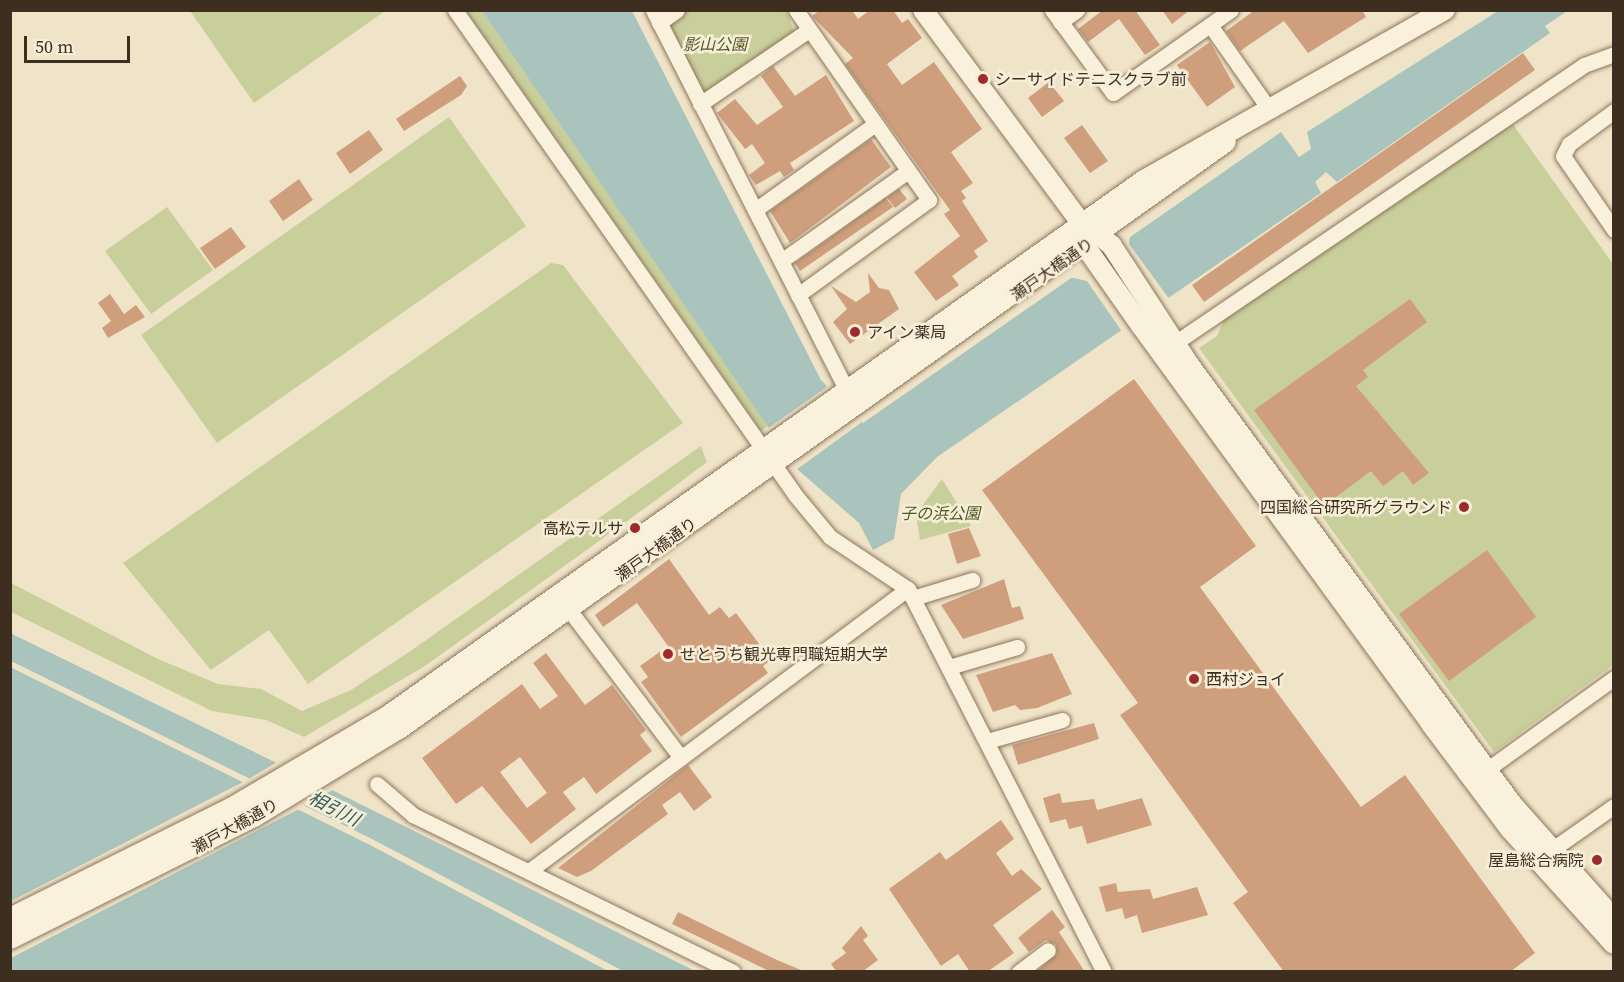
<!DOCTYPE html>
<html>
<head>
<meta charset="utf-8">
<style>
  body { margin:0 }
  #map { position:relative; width:1624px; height:982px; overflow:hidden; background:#f0e4c8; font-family:"Source Serif 4","Noto Sans JP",serif }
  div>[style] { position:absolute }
  .green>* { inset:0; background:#c9cf9b }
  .water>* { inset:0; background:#a9c4bc }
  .pier>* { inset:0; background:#f0e4c8 }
  .building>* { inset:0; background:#cf9f7d }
  .roads { filter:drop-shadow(0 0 2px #8d765c) drop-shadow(0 0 2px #8d765c) }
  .minor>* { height:15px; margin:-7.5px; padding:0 7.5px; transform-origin:7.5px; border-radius:7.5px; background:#faf1dc }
  .tertiary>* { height:20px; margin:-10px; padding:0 10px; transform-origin:10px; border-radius:10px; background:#faf1dc }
  .dots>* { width:16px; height:16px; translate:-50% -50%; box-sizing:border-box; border:3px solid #f7eed8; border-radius:50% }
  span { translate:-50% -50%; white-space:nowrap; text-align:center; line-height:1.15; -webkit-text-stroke:5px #f7eed8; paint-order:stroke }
  .park-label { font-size:16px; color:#4d5a26; font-style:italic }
  .poi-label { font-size:16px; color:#3d2e20 }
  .left { translate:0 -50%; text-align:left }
  .right { translate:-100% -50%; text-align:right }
  .street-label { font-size:16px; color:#3d2e20 }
  .water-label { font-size:18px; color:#2f5d5a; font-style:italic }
  .frame { position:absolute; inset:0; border:12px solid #3d2e20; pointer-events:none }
  .scale { position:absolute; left:24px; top:36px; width:106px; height:27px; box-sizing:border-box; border:3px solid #3d2e20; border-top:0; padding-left:8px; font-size:18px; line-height:21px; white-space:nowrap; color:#3d2e20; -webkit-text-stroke:4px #f7eed8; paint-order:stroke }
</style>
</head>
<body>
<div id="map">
  <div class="green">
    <i style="clip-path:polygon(786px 10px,795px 33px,708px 92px,700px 91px,669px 32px,668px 22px,685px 11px)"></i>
    <i style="clip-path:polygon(190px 11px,385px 11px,254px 103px)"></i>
    <i style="clip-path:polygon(466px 11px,482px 11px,768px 426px,761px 431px)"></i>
    <i style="clip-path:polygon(449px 117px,526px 226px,217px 443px,141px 335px)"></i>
    <i style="clip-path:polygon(1512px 123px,1613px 264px,1613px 665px,1494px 752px,1199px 348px,1217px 336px,1224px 319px)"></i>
    <i style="clip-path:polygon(167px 207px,213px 270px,151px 314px,105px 251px)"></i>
    <i style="clip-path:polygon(551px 263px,563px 265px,683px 423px,308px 684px,269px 630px,211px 670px,123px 563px)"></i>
    <i style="clip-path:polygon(701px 446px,707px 462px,659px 498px,425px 666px,304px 737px,266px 720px,212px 711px,11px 612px,11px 583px,158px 659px,218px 684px,261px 689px,302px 711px,351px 690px,412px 650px)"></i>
    <i style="clip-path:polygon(942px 479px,971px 526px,920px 540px,916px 514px)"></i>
  </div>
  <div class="water">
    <i style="clip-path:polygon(482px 11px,632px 11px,821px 380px,863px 423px,1281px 132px,1299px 157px,1311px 149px,1307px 132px,1498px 11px,1567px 11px,1545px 26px,1550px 33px,1337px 182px,1326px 172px,1315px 182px,1321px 193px,937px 457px,901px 494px,894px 539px,873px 550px,859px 523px,797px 469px)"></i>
    <i style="clip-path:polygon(10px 633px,324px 786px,695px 971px,623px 971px,372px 839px,11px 661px)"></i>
    <i style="clip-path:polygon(10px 667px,370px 845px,608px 971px,11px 971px)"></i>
  </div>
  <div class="pier">
    <i style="clip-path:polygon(1130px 234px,1129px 244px,1170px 300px,1123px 333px,1087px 281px,1069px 277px)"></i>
    <i style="clip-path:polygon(828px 386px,862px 422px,796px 470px,767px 429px)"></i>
    <i style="clip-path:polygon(279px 761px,306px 775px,273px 793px,247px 780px)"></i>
    <i style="clip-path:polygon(309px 776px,334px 789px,302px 807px,277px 795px)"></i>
    <i style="clip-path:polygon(245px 781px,272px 794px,11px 928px,11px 901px)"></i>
    <i style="clip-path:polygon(276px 795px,301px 808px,11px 958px,11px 930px)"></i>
  </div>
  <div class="building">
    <i style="clip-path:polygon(820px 10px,852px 10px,858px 19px,870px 10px,893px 10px,902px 23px,908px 19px,922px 38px,887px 64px,902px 85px,934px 62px,982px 129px,951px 152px,973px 183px,961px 191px,966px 198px,962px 201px,988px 241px,974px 251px,978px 257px,952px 276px,959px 285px,936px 301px,914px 272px,960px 236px,944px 214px,950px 210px,845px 64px,853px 58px,812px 16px)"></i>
    <i style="clip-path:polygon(1103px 10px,1135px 10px,1160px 45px,1145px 55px,1119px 19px,1088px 42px,1078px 29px)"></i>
    <i style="clip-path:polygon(1162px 10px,1190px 10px,1172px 24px)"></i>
    <i style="clip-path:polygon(1255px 10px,1362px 10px,1366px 17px,1308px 53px,1284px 21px,1240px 51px,1226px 31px)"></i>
    <i style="clip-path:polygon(1210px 42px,1235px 87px,1207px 107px,1177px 65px)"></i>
    <i style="clip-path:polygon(1523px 53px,1535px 70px,1204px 302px,1192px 285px)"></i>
    <i style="clip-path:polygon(773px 66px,795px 96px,826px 75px,854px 121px,790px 163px,794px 170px,784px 177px,780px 171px,756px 185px,749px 175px,765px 163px,752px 144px,745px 149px,717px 113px,735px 99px,757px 125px,783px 107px,761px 76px)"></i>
    <i style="clip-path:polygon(460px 76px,467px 86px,461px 95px,404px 131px,396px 119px)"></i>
    <i style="clip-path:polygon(1049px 82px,1064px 101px,1042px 117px,1028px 98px)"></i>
    <i style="clip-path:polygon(1082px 125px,1108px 161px,1090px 173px,1064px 138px)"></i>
    <i style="clip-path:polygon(369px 130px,383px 150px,350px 174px,336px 153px)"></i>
    <i style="clip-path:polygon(871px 139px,891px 167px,790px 243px,770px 211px)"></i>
    <i style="clip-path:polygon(299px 179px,313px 200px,283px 221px,269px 201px)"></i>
    <i style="clip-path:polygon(899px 189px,907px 199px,895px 208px,887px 198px)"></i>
    <i style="clip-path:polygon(886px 198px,893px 207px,800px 271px,795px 263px)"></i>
    <i style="clip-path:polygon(231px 227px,246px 247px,215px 269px,200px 248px)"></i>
    <i style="clip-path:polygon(868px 273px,879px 288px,889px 290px,899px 309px,850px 344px,833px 322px,847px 309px,831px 286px,856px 302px,870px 292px)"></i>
    <i style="clip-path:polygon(110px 294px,124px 314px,136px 305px,145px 317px,108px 338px,102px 328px,111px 321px,98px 303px)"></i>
    <i style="clip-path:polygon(1410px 299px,1427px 322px,1363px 370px,1368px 377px,1356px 386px,1429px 473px,1413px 485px,1403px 471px,1383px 486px,1371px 471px,1324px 506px,1254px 410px)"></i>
    <i style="clip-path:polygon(1134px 379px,1256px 546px,1200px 587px,1361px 807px,1405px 775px,1535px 953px,1510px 972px,1284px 972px,1233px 903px,1248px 892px,1120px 715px,1138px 703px,982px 490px)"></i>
    <i style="clip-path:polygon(969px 528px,981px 556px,957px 564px,948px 534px)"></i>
    <i style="clip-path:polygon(1487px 550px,1536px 617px,1449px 681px,1399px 614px)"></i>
    <i style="clip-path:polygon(669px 559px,709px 615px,720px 607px,729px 618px,736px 613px,771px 660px,763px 666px,768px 673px,681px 737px,641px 682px,648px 677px,640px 666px,668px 646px,637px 603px,603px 627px,595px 615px)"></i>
    <i style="clip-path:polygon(1004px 579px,1012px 608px,1020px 606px,1024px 619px,963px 639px,941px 605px)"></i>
    <i style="clip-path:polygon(evenodd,546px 653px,585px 705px,612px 685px,646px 730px,640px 735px,652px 751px,596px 794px,584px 777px,563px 792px,576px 809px,531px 844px,482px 786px,456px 804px,422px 758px,522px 684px,540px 709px,558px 696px,533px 663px,546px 653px,520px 757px,547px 793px,527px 808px,500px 772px,520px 757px)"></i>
    <i style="clip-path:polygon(1052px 653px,1072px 694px,1037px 708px,1020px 710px,1015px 705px,993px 712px,976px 675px)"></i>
    <i style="clip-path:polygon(1094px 723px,1099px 739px,1018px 765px,1012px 745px)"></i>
    <i style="clip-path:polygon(688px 765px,712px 797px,694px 811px,680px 792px,662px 805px,668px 814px,591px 871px,577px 877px,558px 868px)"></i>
    <i style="clip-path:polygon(1060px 793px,1062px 803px,1094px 799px,1097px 810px,1142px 798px,1152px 825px,1087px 844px,1082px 826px,1069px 829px,1066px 819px,1050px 823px,1043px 798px)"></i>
    <i style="clip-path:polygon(1001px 820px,1014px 839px,996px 853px,1012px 876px,1021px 869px,1042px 889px,993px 925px,1014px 953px,987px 972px,970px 972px,958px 954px,941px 966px,889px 889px,940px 852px,946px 860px)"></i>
    <i style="clip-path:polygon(1116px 883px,1118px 892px,1150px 889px,1153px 899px,1197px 887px,1208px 915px,1142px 933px,1137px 915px,1125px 919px,1122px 908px,1106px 912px,1099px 887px)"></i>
    <i style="clip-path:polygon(1052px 910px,1065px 927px,1059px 932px,1085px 972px,1036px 972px,1057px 954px,1056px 945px,1046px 940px,1029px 952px,1018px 938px)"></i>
    <i style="clip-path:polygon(678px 912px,777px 960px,806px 972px,771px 972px,672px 924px)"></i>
    <i style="clip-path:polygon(861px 926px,868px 936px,863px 940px,878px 960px,862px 972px,837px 972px,831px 964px,846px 953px,842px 948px)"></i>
  </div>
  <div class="roads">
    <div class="minor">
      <i style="left:455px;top:10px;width:594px;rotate:54.94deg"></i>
      <i style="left:796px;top:496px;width:53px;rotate:50.3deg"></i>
      <i style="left:830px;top:537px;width:94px;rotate:33.7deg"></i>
      <i style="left:908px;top:589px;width:430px;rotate:62.9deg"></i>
      <i style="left:653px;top:10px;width:436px;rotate:63deg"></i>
      <i style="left:796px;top:10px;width:232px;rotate:55deg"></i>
      <i style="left:929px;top:200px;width:162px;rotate:144.1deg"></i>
      <i style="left:1052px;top:10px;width:103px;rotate:53.7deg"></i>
      <i style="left:1113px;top:93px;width:144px;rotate:-35.1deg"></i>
      <i style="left:1060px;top:22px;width:21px;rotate:-35deg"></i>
      <i style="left:659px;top:23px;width:22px;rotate:-36deg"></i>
      <i style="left:1210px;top:25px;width:103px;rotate:54.9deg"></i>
      <i style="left:700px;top:104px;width:132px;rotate:-34.2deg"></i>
      <i style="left:1614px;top:111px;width:56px;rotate:143.7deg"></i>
      <i style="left:1569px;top:144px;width:13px;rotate:117deg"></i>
      <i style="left:1563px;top:156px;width:90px;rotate:55.4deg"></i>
      <i style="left:755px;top:210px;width:148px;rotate:-35.6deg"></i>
      <i style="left:781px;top:261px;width:156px;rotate:-35.3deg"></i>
      <i style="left:1166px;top:349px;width:505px;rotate:-34.19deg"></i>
      <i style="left:1584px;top:65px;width:32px;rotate:-20deg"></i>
      <i style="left:913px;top:598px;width:62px;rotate:-17deg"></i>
      <i style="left:570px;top:611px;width:184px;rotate:52.9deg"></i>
      <i style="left:949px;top:667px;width:71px;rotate:-16.4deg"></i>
      <i style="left:987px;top:741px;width:78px;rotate:-15.6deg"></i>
      <i style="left:1478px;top:776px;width:168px;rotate:-35.8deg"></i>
      <i style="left:377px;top:784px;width:48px;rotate:40.7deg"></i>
      <i style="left:413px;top:815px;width:356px;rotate:26.1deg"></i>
      <i style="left:1550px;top:851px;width:78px;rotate:-35.1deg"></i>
      <i style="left:529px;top:871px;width:472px;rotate:-36.7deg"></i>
      <i style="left:1019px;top:972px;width:36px;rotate:-37deg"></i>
    </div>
    <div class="tertiary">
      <i style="left:923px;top:10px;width:267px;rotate:53.4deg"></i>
      <i style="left:1082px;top:224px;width:22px;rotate:82deg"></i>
      <i style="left:1085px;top:246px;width:99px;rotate:54.9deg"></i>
      <i style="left:1142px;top:327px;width:491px;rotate:53.9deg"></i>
      <i style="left:1431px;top:724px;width:131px;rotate:53deg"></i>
      <i style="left:1510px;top:829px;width:155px;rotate:47.9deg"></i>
      <i style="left:1092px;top:229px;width:26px;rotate:40deg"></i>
      <i style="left:1112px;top:246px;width:143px;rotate:57deg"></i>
      <i style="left:1190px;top:366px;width:544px;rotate:53.68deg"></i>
      <i style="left:1512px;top:804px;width:154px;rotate:48.4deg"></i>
      <i style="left:10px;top:918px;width:245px;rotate:-26.5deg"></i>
      <i style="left:229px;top:809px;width:186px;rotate:-30.4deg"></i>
      <i style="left:389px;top:715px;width:925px;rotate:-35.32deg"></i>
      <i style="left:1144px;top:180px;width:346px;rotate:-29.5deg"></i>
      <i style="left:10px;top:939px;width:273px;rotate:-26.6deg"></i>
      <i style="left:254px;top:817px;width:170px;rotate:-31.3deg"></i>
      <i style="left:399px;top:729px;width:1014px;rotate:-35.37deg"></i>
    </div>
  </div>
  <div class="dots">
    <i style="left:983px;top:79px;background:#9e2a2b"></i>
    <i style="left:855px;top:332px;background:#9e2a2b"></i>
    <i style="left:1464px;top:507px;background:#9e2a2b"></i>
    <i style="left:635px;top:528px;background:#9e2a2b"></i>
    <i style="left:668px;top:654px;background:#9e2a2b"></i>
    <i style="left:1194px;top:679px;background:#9e2a2b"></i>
    <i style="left:1597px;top:860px;background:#9e2a2b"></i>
  </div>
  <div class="park-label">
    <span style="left:715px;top:44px">影山公園</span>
    <span style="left:940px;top:513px">子の浜公園</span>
  </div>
  <div class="poi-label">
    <span class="left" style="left:995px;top:79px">シーサイドテニスクラブ前</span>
    <span class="left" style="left:867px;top:332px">アイン薬局</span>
    <span class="right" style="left:1452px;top:507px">四国総合研究所グラウンド</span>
    <span class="right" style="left:623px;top:528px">高松テルサ</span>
    <span class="left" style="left:680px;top:654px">せとうち観光専門職短期大学</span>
    <span class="left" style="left:1206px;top:679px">西村ジョイ</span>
    <span class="right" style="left:1584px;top:860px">屋島総合病院</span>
  </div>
  <div class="street-label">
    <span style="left:1052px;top:269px;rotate:-35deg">瀬戸大橋通り</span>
    <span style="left:656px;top:549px;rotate:-36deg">瀬戸大橋通り</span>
    <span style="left:235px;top:826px;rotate:-29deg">瀬戸大橋通り</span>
  </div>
  <div class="water-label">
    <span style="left:334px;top:809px;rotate:27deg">相引川</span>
  </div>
  <div class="frame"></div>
  <div class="scale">50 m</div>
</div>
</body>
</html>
